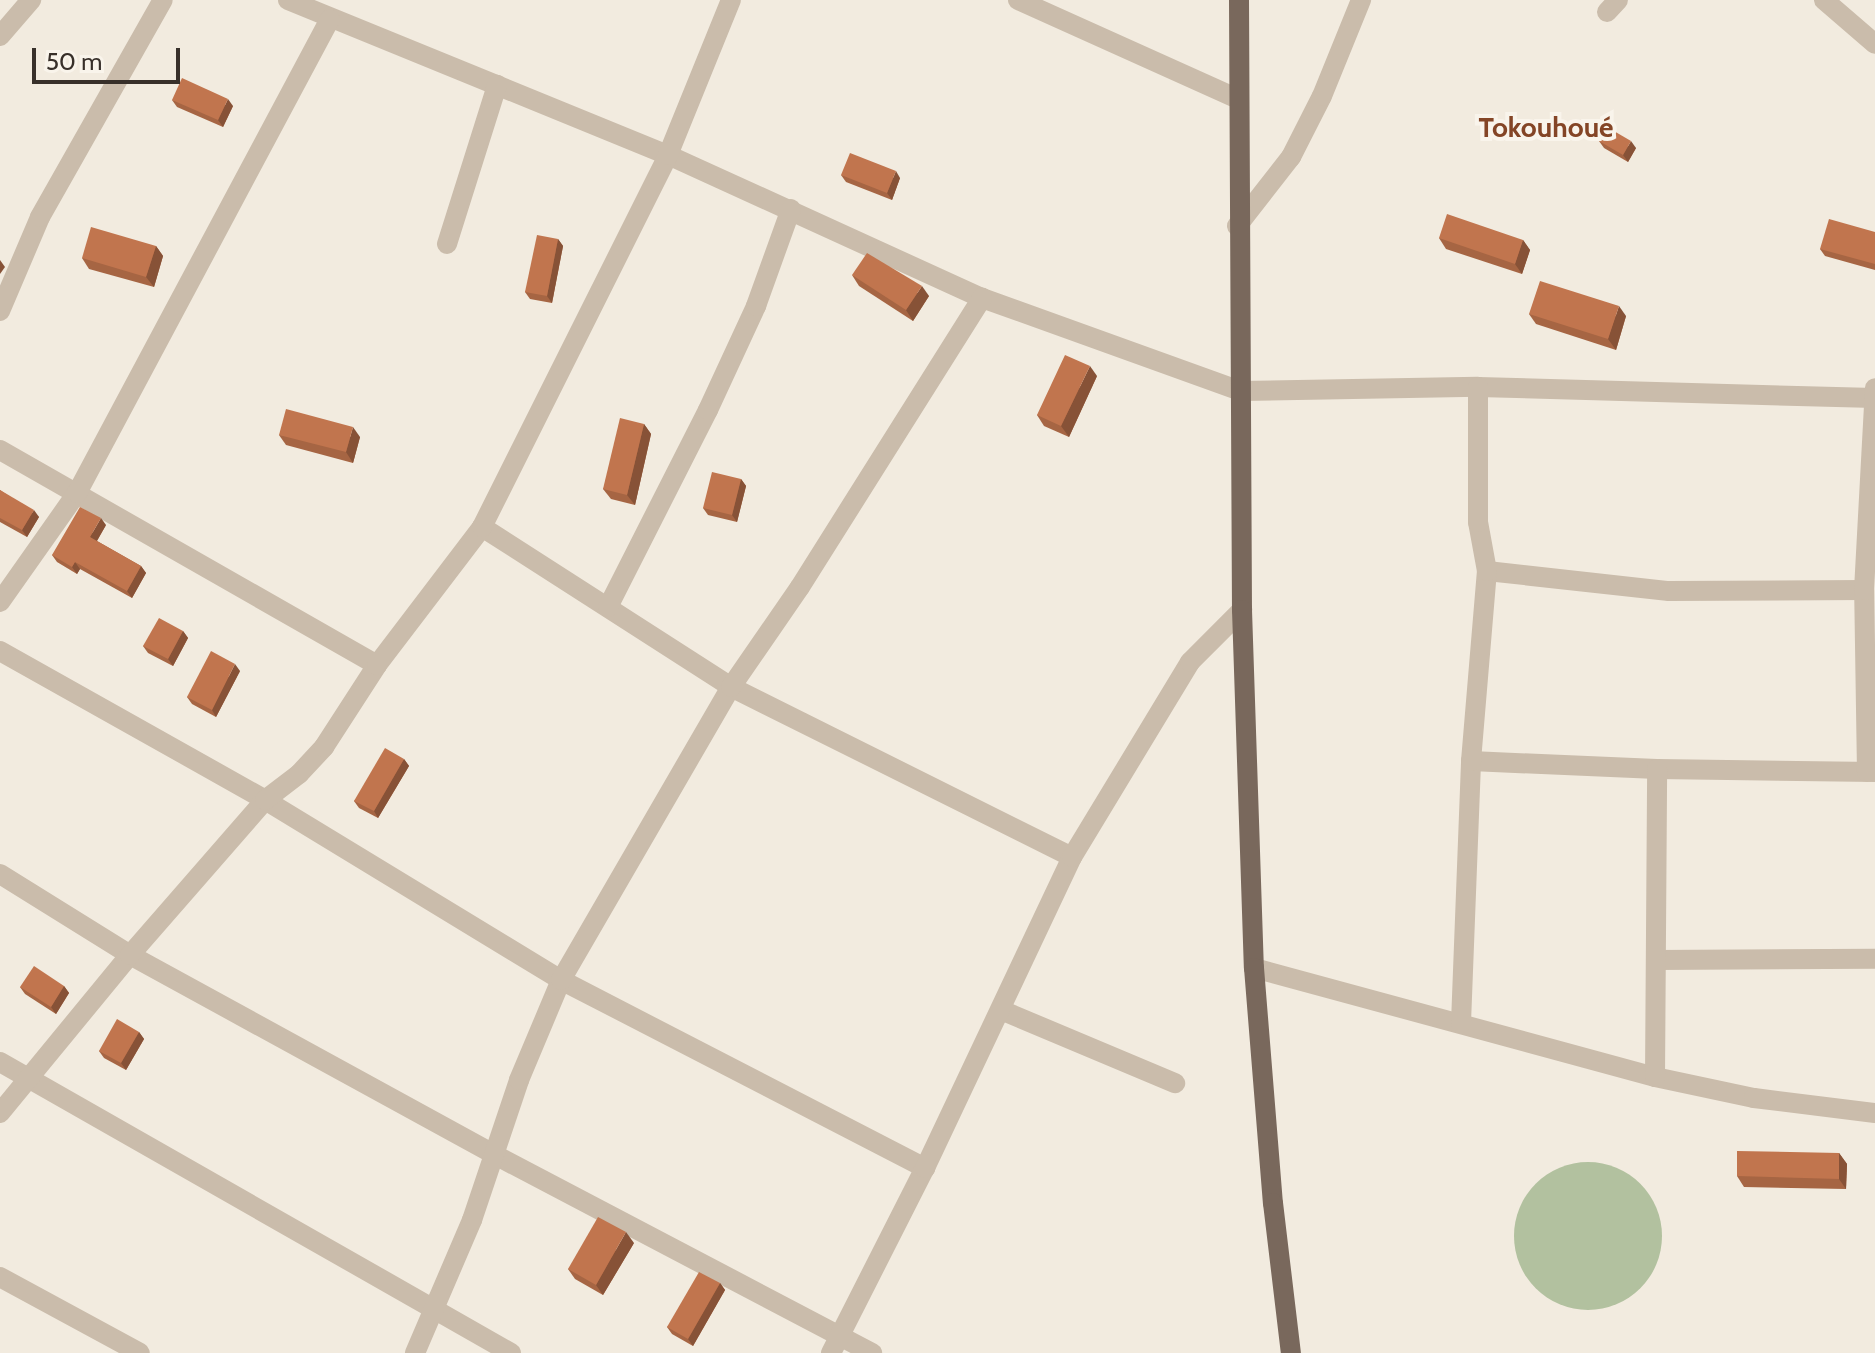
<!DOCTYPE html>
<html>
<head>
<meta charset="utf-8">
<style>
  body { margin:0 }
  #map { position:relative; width:1875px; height:1353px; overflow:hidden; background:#f2ebdf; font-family:Cabin,sans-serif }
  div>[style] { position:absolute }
  .green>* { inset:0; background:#b2c19f }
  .round { border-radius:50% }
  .minor>* { height:20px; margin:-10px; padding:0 10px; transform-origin:10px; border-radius:10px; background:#cabcab }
  .primary>* { height:20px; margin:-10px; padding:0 10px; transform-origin:10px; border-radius:10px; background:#79685c }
  .wall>* { inset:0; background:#a66543 }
  .shaded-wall>* { inset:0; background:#875237 }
  .building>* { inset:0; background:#c1754e }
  span { translate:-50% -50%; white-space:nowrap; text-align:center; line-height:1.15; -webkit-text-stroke:8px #f9f4eb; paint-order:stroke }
  .quarter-label { font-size:28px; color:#844526; font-weight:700 }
  .scale { position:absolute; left:32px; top:48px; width:148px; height:36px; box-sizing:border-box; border:4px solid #38302a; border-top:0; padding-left:10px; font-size:24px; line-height:28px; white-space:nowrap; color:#38302a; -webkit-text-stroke:6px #f9f4eb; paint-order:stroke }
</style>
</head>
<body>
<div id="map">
  <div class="green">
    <i class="round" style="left:1514px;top:1162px;width:148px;height:148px"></i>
  </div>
  <div class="minor">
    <i style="left:288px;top:0;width:410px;rotate:22.2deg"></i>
    <i style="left:668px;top:155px;width:345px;rotate:24.5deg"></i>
    <i style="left:982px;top:298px;width:275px;rotate:19.8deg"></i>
    <i style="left:1241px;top:391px;width:237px;rotate:-1deg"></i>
    <i style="left:1478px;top:387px;width:397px;rotate:1.6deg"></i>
    <i style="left:1018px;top:0;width:241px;rotate:24.2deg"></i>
    <i style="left:1824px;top:0;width:67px;rotate:40.8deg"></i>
    <i style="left:1607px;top:12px;width:16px;rotate:-47deg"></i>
    <i style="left:0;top:36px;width:48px;rotate:-49.3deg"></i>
    <i style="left:1237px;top:226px;width:88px;rotate:-52deg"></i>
    <i style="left:1291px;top:157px;width:68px;rotate:-63.1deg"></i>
    <i style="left:1322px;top:96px;width:104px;rotate:-67.9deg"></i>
    <i style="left:447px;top:244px;width:167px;rotate:-72.5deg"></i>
    <i style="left:0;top:311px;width:102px;rotate:-66.9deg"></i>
    <i style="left:40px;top:217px;width:249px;rotate:-60.5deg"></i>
    <i style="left:0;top:450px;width:434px;rotate:29.7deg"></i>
    <i style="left:482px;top:527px;width:296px;rotate:32.7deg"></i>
    <i style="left:731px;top:687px;width:381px;rotate:26.5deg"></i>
    <i style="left:1487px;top:571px;width:183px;rotate:6.3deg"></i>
    <i style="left:1669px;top:591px;width:195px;rotate:-0.3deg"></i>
    <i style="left:0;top:602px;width:133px;rotate:-54.8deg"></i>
    <i style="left:77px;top:493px;width:537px;rotate:-61.91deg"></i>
    <i style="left:608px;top:607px;width:221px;rotate:-63.1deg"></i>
    <i style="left:708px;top:410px;width:115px;rotate:-65.2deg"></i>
    <i style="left:756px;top:306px;width:103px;rotate:-70.2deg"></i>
    <i style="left:0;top:651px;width:304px;rotate:29.3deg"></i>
    <i style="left:265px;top:800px;width:346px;rotate:31.3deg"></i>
    <i style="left:561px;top:980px;width:410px;rotate:27.3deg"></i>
    <i style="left:1471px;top:761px;width:186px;rotate:2.5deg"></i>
    <i style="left:1657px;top:769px;width:218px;rotate:0.8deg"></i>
    <i style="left:1867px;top:772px;width:182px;rotate:-90.9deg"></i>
    <i style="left:1864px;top:590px;width:202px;rotate:-86.9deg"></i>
    <i style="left:0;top:874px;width:153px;rotate:31.9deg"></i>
    <i style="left:130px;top:955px;width:416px;rotate:28.7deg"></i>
    <i style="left:495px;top:1155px;width:426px;rotate:27.7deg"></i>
    <i style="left:1656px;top:960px;width:219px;rotate:-0.3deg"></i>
    <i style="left:1254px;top:968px;width:416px;rotate:15.2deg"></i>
    <i style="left:1655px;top:1077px;width:101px;rotate:12deg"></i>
    <i style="left:1754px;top:1098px;width:122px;rotate:7.1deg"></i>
    <i style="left:1001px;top:1010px;width:189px;rotate:22.8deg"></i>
    <i style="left:1461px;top:1023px;width:262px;rotate:-87.8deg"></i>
    <i style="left:1471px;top:761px;width:191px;rotate:-85.2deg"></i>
    <i style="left:1487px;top:571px;width:50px;rotate:-100.4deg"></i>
    <i style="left:1478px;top:522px;width:135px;rotate:-90deg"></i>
    <i style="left:0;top:1062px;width:588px;rotate:29.66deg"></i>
    <i style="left:1655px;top:1077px;width:308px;rotate:-89.6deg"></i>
    <i style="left:0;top:1113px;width:205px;rotate:-50.6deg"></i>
    <i style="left:130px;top:955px;width:206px;rotate:-48.9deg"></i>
    <i style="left:265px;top:800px;width:43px;rotate:-37.4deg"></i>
    <i style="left:299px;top:774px;width:37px;rotate:-47deg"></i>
    <i style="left:324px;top:747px;width:98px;rotate:-57.1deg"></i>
    <i style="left:377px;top:665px;width:173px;rotate:-52.7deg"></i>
    <i style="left:482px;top:527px;width:416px;rotate:-63.4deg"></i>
    <i style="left:668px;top:155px;width:167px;rotate:-67.9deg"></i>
    <i style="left:0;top:1277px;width:159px;rotate:28.5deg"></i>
    <i style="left:415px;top:1353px;width:145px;rotate:-66.8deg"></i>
    <i style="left:472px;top:1220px;width:148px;rotate:-71.4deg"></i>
    <i style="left:519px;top:1080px;width:108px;rotate:-67.2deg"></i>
    <i style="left:561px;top:980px;width:339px;rotate:-59.9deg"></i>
    <i style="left:731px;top:687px;width:121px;rotate:-55.4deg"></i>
    <i style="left:800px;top:587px;width:342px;rotate:-57.8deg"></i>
    <i style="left:831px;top:1353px;width:208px;rotate:-63.1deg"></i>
    <i style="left:925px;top:1168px;width:344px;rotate:-64.7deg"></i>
    <i style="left:1072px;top:857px;width:228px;rotate:-58.8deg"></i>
    <i style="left:1190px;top:662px;width:74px;rotate:-45deg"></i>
  </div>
  <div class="primary">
    <i style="left:1239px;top:0;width:610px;rotate:89.72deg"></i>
    <i style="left:1242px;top:610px;width:358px;rotate:88.1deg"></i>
    <i style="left:1254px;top:968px;width:236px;rotate:85.4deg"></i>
    <i style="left:1273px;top:1203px;width:151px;rotate:83.2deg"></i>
  </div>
  <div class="wall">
    <i style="clip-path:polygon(172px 100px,233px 106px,223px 127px,177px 107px)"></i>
    <i style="clip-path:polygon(1599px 141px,1636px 148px,1628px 162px,1604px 148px)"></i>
    <i style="clip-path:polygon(841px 175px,900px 178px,892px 200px,846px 182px)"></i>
    <i style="clip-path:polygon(1875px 232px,1875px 270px,1825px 256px,1820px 249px)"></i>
    <i style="clip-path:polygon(1439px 238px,1523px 240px,1530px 250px,1522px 274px,1446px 249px)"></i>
    <i style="clip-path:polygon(558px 239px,563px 246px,552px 303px,530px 299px,525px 292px)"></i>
    <i style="clip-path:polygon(156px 246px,163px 256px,154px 287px,89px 269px,82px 258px)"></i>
    <i style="clip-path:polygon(852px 275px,929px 296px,913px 321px,859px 286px)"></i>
    <i style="clip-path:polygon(1529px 314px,1626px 316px,1616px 350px,1536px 324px)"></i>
    <i style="clip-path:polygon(1097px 376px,1069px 437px,1044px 426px,1037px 415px)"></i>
    <i style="clip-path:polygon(644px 424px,651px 434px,635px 505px,611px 499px,603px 489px)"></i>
    <i style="clip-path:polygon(279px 435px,360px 437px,353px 463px,286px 445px)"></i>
    <i style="clip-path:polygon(741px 479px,746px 486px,737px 522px,708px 515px,703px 508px)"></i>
    <i style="clip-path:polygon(0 490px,39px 517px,27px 537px,0 522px)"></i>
    <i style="clip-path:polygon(106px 525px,97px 541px,141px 566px,146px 573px,132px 598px,80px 569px,77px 574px,57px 562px,52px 555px)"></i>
    <i style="clip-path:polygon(183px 631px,188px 638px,173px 666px,148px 653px,143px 646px)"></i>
    <i style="clip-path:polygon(240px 671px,216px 717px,192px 704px,187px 697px)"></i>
    <i style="clip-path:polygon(404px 759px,409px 766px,378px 818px,359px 808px,354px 801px)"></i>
    <i style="clip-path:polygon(64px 986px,69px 993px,56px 1014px,25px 994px,20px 987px)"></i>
    <i style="clip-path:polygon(139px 1032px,144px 1039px,126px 1070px,104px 1058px,99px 1051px)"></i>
    <i style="clip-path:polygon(1839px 1153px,1847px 1164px,1846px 1189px,1744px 1187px,1737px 1176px)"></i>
    <i style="clip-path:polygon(634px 1243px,603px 1295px,575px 1279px,568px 1269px)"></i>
    <i style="clip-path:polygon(720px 1283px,725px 1290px,693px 1346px,672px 1334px,667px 1327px)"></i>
  </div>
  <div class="shaded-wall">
    <i style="clip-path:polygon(228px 99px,233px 106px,223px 127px,218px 120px)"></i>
    <i style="clip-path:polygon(1631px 141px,1636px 148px,1628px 162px,1623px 155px)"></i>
    <i style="clip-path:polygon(896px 171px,900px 178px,892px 200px,887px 193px)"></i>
    <i style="clip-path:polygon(558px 239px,563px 246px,552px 303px,547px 296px)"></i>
    <i style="clip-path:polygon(1523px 240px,1530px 250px,1522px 274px,1515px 264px)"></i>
    <i style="clip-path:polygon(156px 246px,163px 256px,154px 287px,146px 277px)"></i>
    <i style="clip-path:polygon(0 260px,5px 267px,0 274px)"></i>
    <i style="clip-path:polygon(922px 286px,929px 296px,913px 321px,906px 310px)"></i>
    <i style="clip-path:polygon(1619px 306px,1626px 316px,1616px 350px,1608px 339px)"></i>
    <i style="clip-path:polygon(1090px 366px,1097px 376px,1069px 437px,1061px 426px)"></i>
    <i style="clip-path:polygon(644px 424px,651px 434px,635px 505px,627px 495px)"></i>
    <i style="clip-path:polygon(353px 427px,360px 437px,353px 463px,346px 452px)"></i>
    <i style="clip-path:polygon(741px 479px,746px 486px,737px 522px,732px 515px)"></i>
    <i style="clip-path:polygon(34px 510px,39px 517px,27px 537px,22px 530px)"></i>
    <i style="clip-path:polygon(101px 518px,106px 525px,95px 544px,90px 537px)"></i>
    <i style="clip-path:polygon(75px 562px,80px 569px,77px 574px,72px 567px)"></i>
    <i style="clip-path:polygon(141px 566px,146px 573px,132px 598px,127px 591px)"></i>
    <i style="clip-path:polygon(183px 631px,188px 638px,173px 666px,168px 659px)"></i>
    <i style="clip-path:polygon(235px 664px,240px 671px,216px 717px,212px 710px)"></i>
    <i style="clip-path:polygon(404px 759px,409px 766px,378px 818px,374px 811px)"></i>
    <i style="clip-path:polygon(64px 986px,69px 993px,56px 1014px,51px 1007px)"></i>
    <i style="clip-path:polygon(139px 1032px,144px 1039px,126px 1070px,121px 1063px)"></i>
    <i style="clip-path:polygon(1839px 1153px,1847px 1164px,1846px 1189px,1839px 1179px)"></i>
    <i style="clip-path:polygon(626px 1232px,634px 1243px,603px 1295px,596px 1285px)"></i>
    <i style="clip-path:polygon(720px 1283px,725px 1290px,693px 1346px,688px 1339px)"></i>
  </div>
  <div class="building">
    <i style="clip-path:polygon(182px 78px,228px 99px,218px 120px,172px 100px)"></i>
    <i style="clip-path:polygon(1607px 127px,1631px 141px,1623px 155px,1599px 141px)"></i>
    <i style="clip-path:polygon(850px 153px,896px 171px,887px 193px,841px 175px)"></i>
    <i style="clip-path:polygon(1447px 214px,1523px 240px,1515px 264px,1439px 238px)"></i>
    <i style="clip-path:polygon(1829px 219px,1875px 232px,1875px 264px,1820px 249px)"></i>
    <i style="clip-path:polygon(91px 227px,156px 246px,146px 277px,82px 258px)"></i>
    <i style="clip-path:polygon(537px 235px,558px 239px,547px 296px,525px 292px)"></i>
    <i style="clip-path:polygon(867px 253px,922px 286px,906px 310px,852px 275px)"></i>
    <i style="clip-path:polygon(1540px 281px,1619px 306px,1608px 339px,1529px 314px)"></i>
    <i style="clip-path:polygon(1065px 355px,1090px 366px,1061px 426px,1037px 415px)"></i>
    <i style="clip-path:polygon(286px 409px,353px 427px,346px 452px,279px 435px)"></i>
    <i style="clip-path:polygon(620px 418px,644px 424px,627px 495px,603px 489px)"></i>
    <i style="clip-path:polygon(712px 472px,741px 479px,732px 515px,703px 508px)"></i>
    <i style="clip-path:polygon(0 490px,34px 510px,22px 530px,0 518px)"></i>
    <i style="clip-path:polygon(80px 507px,101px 518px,90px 537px,141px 566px,127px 591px,75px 562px,72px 567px,52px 555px)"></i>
    <i style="clip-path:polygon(159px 618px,183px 631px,168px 659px,143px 646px)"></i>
    <i style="clip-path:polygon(211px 651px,235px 664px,212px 710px,187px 697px)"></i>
    <i style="clip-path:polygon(385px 748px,404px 759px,374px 811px,354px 801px)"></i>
    <i style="clip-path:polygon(34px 966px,64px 986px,51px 1007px,20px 987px)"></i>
    <i style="clip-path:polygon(117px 1019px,139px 1032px,121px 1063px,99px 1051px)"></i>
    <i style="clip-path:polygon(1737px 1151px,1839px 1153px,1839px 1179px,1737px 1176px)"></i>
    <i style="clip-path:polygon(598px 1217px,626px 1232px,596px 1285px,568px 1269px)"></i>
    <i style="clip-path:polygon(699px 1272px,720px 1283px,688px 1339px,667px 1327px)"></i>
  </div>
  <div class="quarter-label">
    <span style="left:1546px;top:127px">Tokouhoué</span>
  </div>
  <div class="scale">50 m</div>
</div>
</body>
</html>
